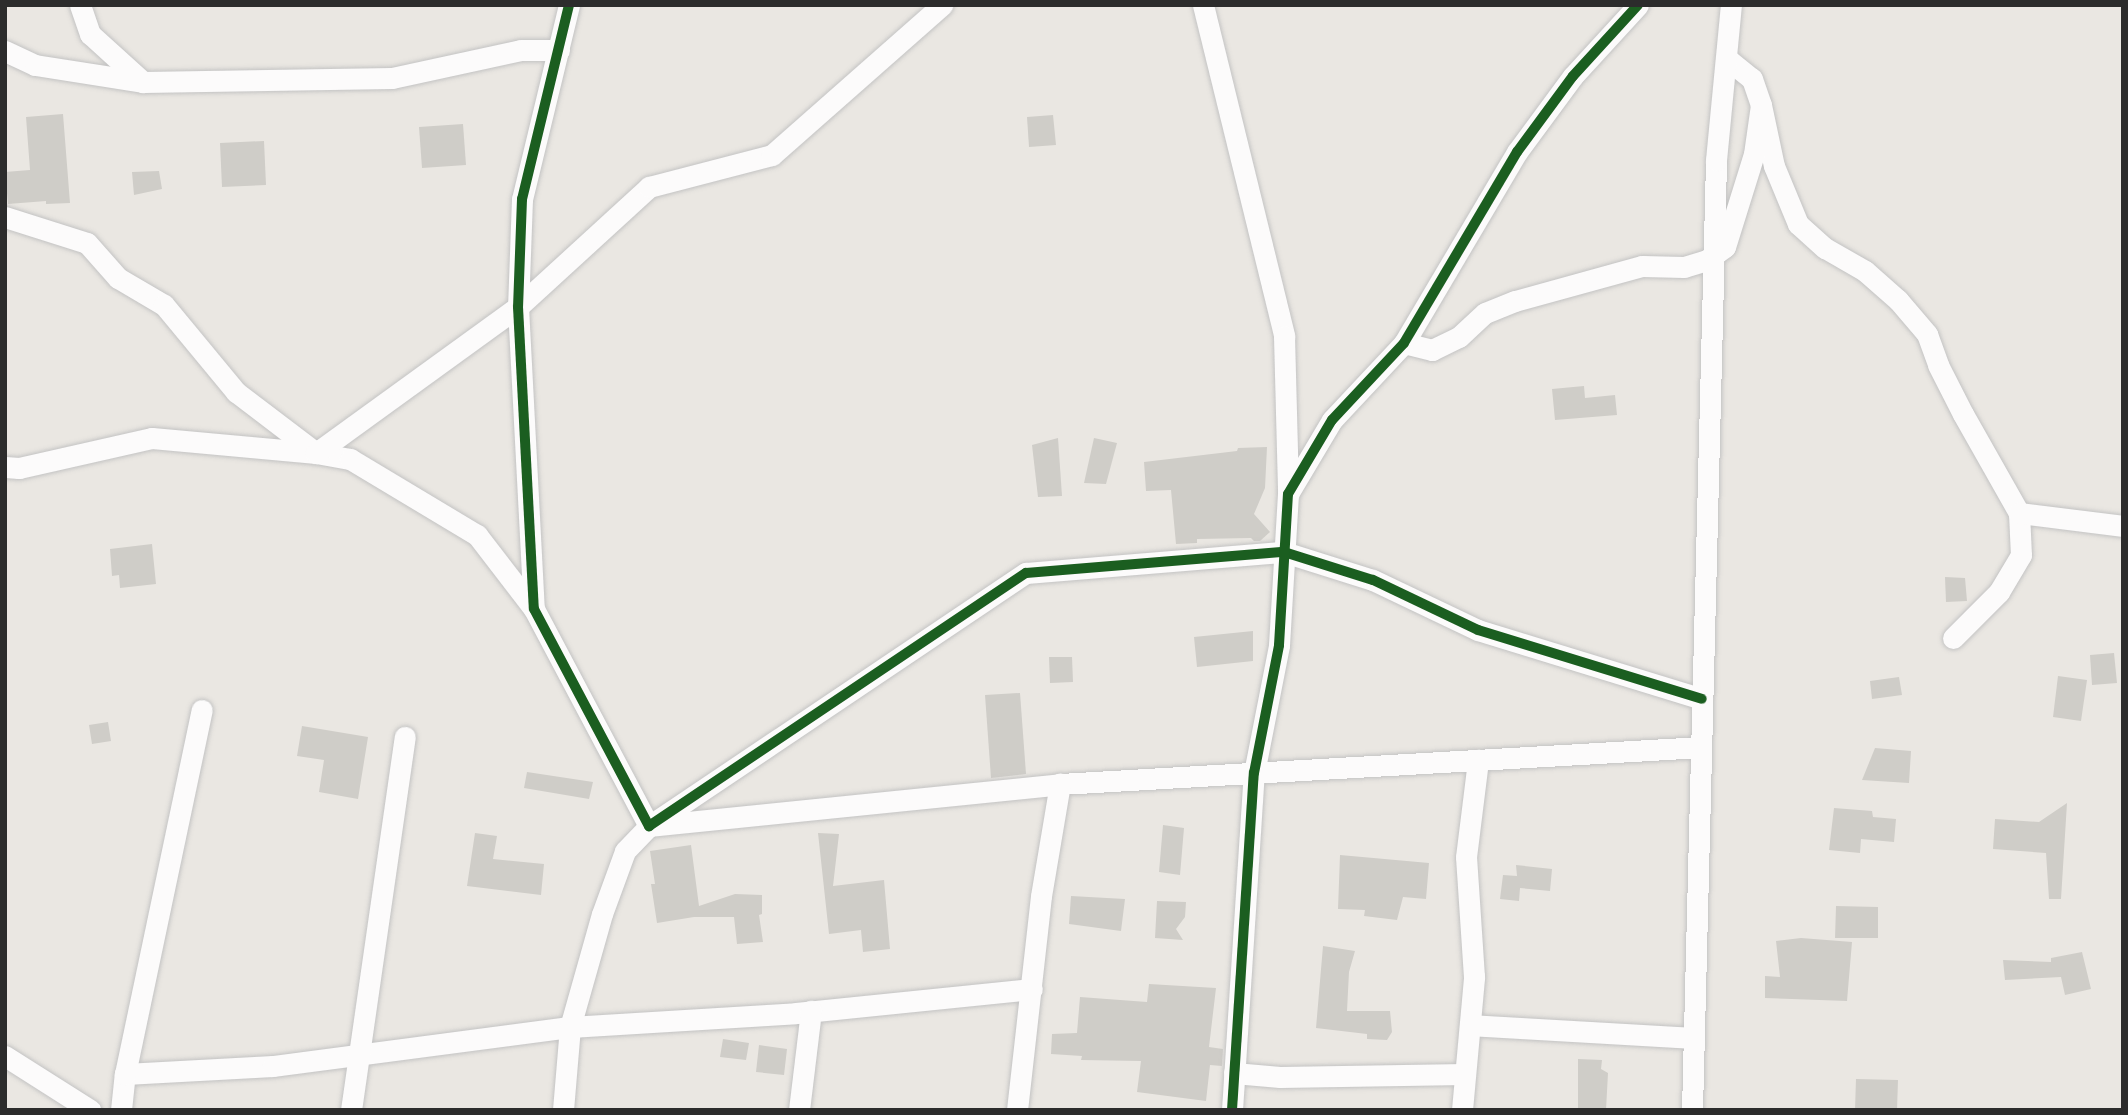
<!DOCTYPE html>
<html>
<head>
<meta charset="utf-8">
<style>
  body { margin:0 }
  #map { position:relative; width:2128px; height:1115px; overflow:hidden; background:#eae7e2; font-family:"Exo 2",sans-serif }
  div>[style] { position:absolute }
  .building>* { inset:0; background:#cfcdc8 }
  .roads { filter:drop-shadow(0 0 2px #c3c3c3) drop-shadow(0 0 2px #c3c3c3) }
  .street>* { height:21px; margin:-10.5px; padding:0 10.5px; transform-origin:10.5px; border-radius:10.5px; background:#fcfbfb }
  .cycleway>* { height:10px; margin:-5px; padding:0 5px; transform-origin:5px; border-radius:5px; background:#1b5e20 }
  span { translate:-50% -50%; white-space:nowrap; text-align:center; line-height:1.15; -webkit-text-stroke:7px #fff; paint-order:stroke }
  .frame { position:absolute; inset:0; border:7px solid #2c2c2c; pointer-events:none }
</style>
</head>
<body>
<div id="map">
  <div class="building">
    <i style="clip-path:polygon(63px 114px,70px 203px,46px 204px,46px 201px,8px 204px,5px 172px,30px 170px,26px 117px)"></i>
    <i style="clip-path:polygon(1053px 115px,1056px 145px,1029px 147px,1027px 117px)"></i>
    <i style="clip-path:polygon(463px 124px,466px 165px,422px 168px,419px 127px)"></i>
    <i style="clip-path:polygon(264px 141px,266px 185px,222px 187px,220px 143px)"></i>
    <i style="clip-path:polygon(159px 171px,162px 189px,134px 195px,132px 172px)"></i>
    <i style="clip-path:polygon(1584px 386px,1585px 398px,1615px 395px,1617px 415px,1555px 420px,1552px 389px)"></i>
    <i style="clip-path:polygon(1058px 438px,1062px 496px,1038px 497px,1032px 445px)"></i>
    <i style="clip-path:polygon(1094px 438px,1117px 443px,1106px 484px,1084px 483px)"></i>
    <i style="clip-path:polygon(1267px 447px,1265px 488px,1254px 514px,1270px 532px,1260px 541px,1254px 541px,1251px 538px,1197px 539px,1197px 543px,1176px 544px,1171px 490px,1146px 491px,1144px 462px,1237px 451px,1238px 448px)"></i>
    <i style="clip-path:polygon(152px 544px,156px 584px,120px 588px,119px 575px,112px 576px,110px 549px)"></i>
    <i style="clip-path:polygon(1945px 577px,1965px 578px,1967px 601px,1946px 602px)"></i>
    <i style="clip-path:polygon(1253px 631px,1253px 661px,1197px 667px,1194px 637px)"></i>
    <i style="clip-path:polygon(2114px 653px,2117px 683px,2092px 685px,2090px 655px)"></i>
    <i style="clip-path:polygon(1049px 657px,1072px 657px,1073px 682px,1050px 683px)"></i>
    <i style="clip-path:polygon(2058px 676px,2087px 680px,2081px 721px,2053px 717px)"></i>
    <i style="clip-path:polygon(1899px 677px,1902px 695px,1872px 699px,1870px 681px)"></i>
    <i style="clip-path:polygon(1020px 693px,1026px 774px,991px 778px,985px 695px)"></i>
    <i style="clip-path:polygon(108px 722px,111px 741px,92px 744px,89px 725px)"></i>
    <i style="clip-path:polygon(302px 726px,368px 737px,358px 799px,319px 792px,324px 760px,297px 756px)"></i>
    <i style="clip-path:polygon(1875px 748px,1911px 751px,1909px 783px,1862px 780px)"></i>
    <i style="clip-path:polygon(527px 772px,593px 782px,589px 799px,524px 788px)"></i>
    <i style="clip-path:polygon(2067px 803px,2061px 899px,2049px 899px,2046px 853px,1993px 849px,1995px 819px,2039px 822px)"></i>
    <i style="clip-path:polygon(1834px 808px,1872px 811px,1873px 817px,1896px 819px,1894px 842px,1861px 839px,1860px 853px,1829px 850px)"></i>
    <i style="clip-path:polygon(1163px 825px,1184px 828px,1180px 875px,1159px 872px)"></i>
    <i style="clip-path:polygon(475px 833px,497px 836px,493px 859px,544px 864px,541px 895px,467px 886px)"></i>
    <i style="clip-path:polygon(818px 833px,839px 834px,833px 886px,884px 880px,890px 949px,863px 952px,861px 930px,829px 934px)"></i>
    <i style="clip-path:polygon(691px 845px,699px 906px,735px 894px,762px 895px,762px 914px,759px 915px,763px 942px,737px 944px,734px 917px,694px 917px,657px 923px,651px 884px,655px 884px,650px 851px)"></i>
    <i style="clip-path:polygon(1340px 855px,1429px 863px,1426px 899px,1403px 897px,1397px 920px,1364px 916px,1365px 910px,1338px 909px)"></i>
    <i style="clip-path:polygon(1516px 865px,1552px 869px,1550px 891px,1520px 888px,1519px 901px,1500px 899px,1503px 875px,1517px 876px)"></i>
    <i style="clip-path:polygon(1071px 896px,1125px 899px,1121px 931px,1069px 924px)"></i>
    <i style="clip-path:polygon(1157px 901px,1186px 902px,1185px 917px,1176px 929px,1183px 940px,1155px 938px)"></i>
    <i style="clip-path:polygon(1836px 906px,1878px 907px,1878px 938px,1835px 938px)"></i>
    <i style="clip-path:polygon(1801px 938px,1852px 942px,1847px 1001px,1765px 998px,1765px 976px,1780px 977px,1776px 941px)"></i>
    <i style="clip-path:polygon(1323px 946px,1355px 951px,1349px 972px,1347px 1011px,1390px 1011px,1392px 1032px,1387px 1040px,1367px 1039px,1367px 1034px,1316px 1028px)"></i>
    <i style="clip-path:polygon(2082px 952px,2091px 989px,2065px 995px,2061px 977px,2005px 980px,2003px 960px,2051px 962px,2051px 958px)"></i>
    <i style="clip-path:polygon(1149px 984px,1216px 988px,1209px 1047px,1223px 1049px,1222px 1066px,1210px 1065px,1206px 1101px,1137px 1092px,1141px 1061px,1081px 1060px,1082px 1056px,1051px 1054px,1052px 1034px,1077px 1033px,1080px 997px,1147px 1002px)"></i>
    <i style="clip-path:polygon(723px 1039px,749px 1043px,746px 1060px,720px 1057px)"></i>
    <i style="clip-path:polygon(759px 1045px,787px 1049px,784px 1075px,756px 1072px)"></i>
    <i style="clip-path:polygon(1578px 1059px,1602px 1060px,1601px 1069px,1608px 1073px,1606px 1110px,1578px 1110px)"></i>
    <i style="clip-path:polygon(1856px 1079px,1898px 1080px,1897px 1110px,1855px 1110px)"></i>
  </div>
  <div class="roads">
    <div class="street">
      <i style="left:80px;top:5px;width:31px;rotate:71deg"></i>
      <i style="left:90px;top:34px;width:72px;rotate:42.2deg"></i>
      <i style="left:569px;top:5px;width:200px;rotate:103.6deg"></i>
      <i style="left:522px;top:199px;width:108px;rotate:92.1deg"></i>
      <i style="left:518px;top:307px;width:302px;rotate:87deg"></i>
      <i style="left:534px;top:609px;width:246px;rotate:62.1deg"></i>
      <i style="left:649px;top:826px;width:454px;rotate:-33.9deg"></i>
      <i style="left:1026px;top:573px;width:259px;rotate:-4.7deg"></i>
      <i style="left:1284px;top:552px;width:93px;rotate:17.5deg"></i>
      <i style="left:1373px;top:580px;width:116px;rotate:25.5deg"></i>
      <i style="left:1478px;top:630px;width:234px;rotate:17.1deg"></i>
      <i style="left:1203px;top:5px;width:341px;rotate:76.2deg"></i>
      <i style="left:1284px;top:336px;width:158px;rotate:88.5deg"></i>
      <i style="left:5px;top:51px;width:33px;rotate:25deg"></i>
      <i style="left:35px;top:65px;width:109px;rotate:8.9deg"></i>
      <i style="left:143px;top:82px;width:249px;rotate:-0.9deg"></i>
      <i style="left:392px;top:78px;width:132px;rotate:-12.2deg"></i>
      <i style="left:521px;top:50px;width:38px"></i>
      <i style="left:1761px;top:105px;width:62px;rotate:78deg"></i>
      <i style="left:1774px;top:166px;width:63px;rotate:67.5deg"></i>
      <i style="left:1798px;top:224px;width:36px;rotate:42deg"></i>
      <i style="left:1825px;top:248px;width:46px;rotate:29.9deg"></i>
      <i style="left:1865px;top:271px;width:44px;rotate:41.3deg"></i>
      <i style="left:1898px;top:300px;width:45px;rotate:49.5deg"></i>
      <i style="left:1927px;top:334px;width:33px;rotate:70deg"></i>
      <i style="left:1938px;top:365px;width:55px;rotate:63deg"></i>
      <i style="left:1963px;top:414px;width:114px;rotate:60.5deg"></i>
      <i style="left:2019px;top:513px;width:42px;rotate:87.3deg"></i>
      <i style="left:2021px;top:555px;width:43px;rotate:120.7deg"></i>
      <i style="left:1999px;top:592px;width:65px;rotate:135deg"></i>
      <i style="left:5px;top:217px;width:86px;rotate:17.6deg"></i>
      <i style="left:87px;top:243px;width:47px;rotate:48.5deg"></i>
      <i style="left:118px;top:278px;width:53px;rotate:30.4deg"></i>
      <i style="left:164px;top:305px;width:113px;rotate:50.4deg"></i>
      <i style="left:236px;top:392px;width:101px;rotate:37.3deg"></i>
      <i style="left:316px;top:453px;width:35px;rotate:10deg"></i>
      <i style="left:350px;top:459px;width:148px;rotate:30.9deg"></i>
      <i style="left:477px;top:535px;width:93px;rotate:52.4deg"></i>
      <i style="left:1404px;top:343px;width:29px;rotate:14deg"></i>
      <i style="left:1432px;top:350px;width:30px;rotate:-26deg"></i>
      <i style="left:1459px;top:337px;width:35px;rotate:-43deg"></i>
      <i style="left:1485px;top:313px;width:32px;rotate:-22deg"></i>
      <i style="left:1515px;top:301px;width:132px;rotate:-15.4deg"></i>
      <i style="left:1642px;top:266px;width:42px;rotate:1.4deg"></i>
      <i style="left:1684px;top:267px;width:24px;rotate:-17deg"></i>
      <i style="left:1707px;top:260px;width:22px;rotate:-36deg"></i>
      <i style="left:1725px;top:247px;width:97px;rotate:-72.7deg"></i>
      <i style="left:1754px;top:154px;width:49px;rotate:-81.9deg"></i>
      <i style="left:1761px;top:105px;width:28px;rotate:-109deg"></i>
      <i style="left:1752px;top:79px;width:33px;rotate:-141deg"></i>
      <i style="left:5px;top:467px;width:14px;rotate:4deg"></i>
      <i style="left:19px;top:468px;width:136px;rotate:-12.7deg"></i>
      <i style="left:152px;top:438px;width:165px;rotate:5.2deg"></i>
      <i style="left:316px;top:453px;width:249px;rotate:-35.9deg"></i>
      <i style="left:518px;top:307px;width:178px;rotate:-42.5deg"></i>
      <i style="left:649px;top:187px;width:127px;rotate:-14.6deg"></i>
      <i style="left:772px;top:155px;width:227px;rotate:-41.4deg"></i>
      <i style="left:2019px;top:513px;width:105px;rotate:7.1deg"></i>
      <i style="left:1470px;top:1025px;width:223px;rotate:3.3deg"></i>
      <i style="left:5px;top:1056px;width:101px;rotate:32.4deg"></i>
      <i style="left:1234px;top:1073px;width:46px;rotate:5deg"></i>
      <i style="left:1280px;top:1077px;width:185px;rotate:-0.9deg"></i>
      <i style="left:125px;top:1074px;width:148px;rotate:-3.1deg"></i>
      <i style="left:273px;top:1066px;width:300px;rotate:-7.5deg"></i>
      <i style="left:570px;top:1027px;width:226px;rotate:-3.5deg"></i>
      <i style="left:796px;top:1013px;width:237px;rotate:-5.8deg"></i>
      <i style="left:121px;top:1110px;width:36px;rotate:-84deg"></i>
      <i style="left:125px;top:1074px;width:372px;rotate:-78.1deg"></i>
      <i style="left:351px;top:1110px;width:377px;rotate:-81.8deg"></i>
      <i style="left:563px;top:1110px;width:83px;rotate:-85.2deg"></i>
      <i style="left:570px;top:1027px;width:117px;rotate:-74.2deg"></i>
      <i style="left:602px;top:914px;width:67px;rotate:-69.9deg"></i>
      <i style="left:625px;top:851px;width:35px;rotate:-46deg"></i>
      <i style="left:649px;top:826px;width:413px;rotate:-5.8deg"></i>
      <i style="left:1060px;top:784px;width:642px;rotate:-3.3deg"></i>
      <i style="left:799px;top:1110px;width:100px;rotate:-83.1deg"></i>
      <i style="left:1017px;top:1110px;width:215px;rotate:-83.6deg"></i>
      <i style="left:1041px;top:896px;width:114px;rotate:-80.4deg"></i>
      <i style="left:1232px;top:1110px;width:338px;rotate:-86.3deg"></i>
      <i style="left:1254px;top:773px;width:130px;rotate:-78.9deg"></i>
      <i style="left:1279px;top:645px;width:151px;rotate:-86.6deg"></i>
      <i style="left:1288px;top:494px;width:86px;rotate:-59.3deg"></i>
      <i style="left:1332px;top:420px;width:105px;rotate:-46.9deg"></i>
      <i style="left:1404px;top:343px;width:222px;rotate:-59.4deg"></i>
      <i style="left:1517px;top:152px;width:94px;rotate:-53.6deg"></i>
      <i style="left:1573px;top:76px;width:96px;rotate:-47.5deg"></i>
      <i style="left:1462px;top:1110px;width:134px;rotate:-84.8deg"></i>
      <i style="left:1474px;top:977px;width:120px;rotate:-93.8deg"></i>
      <i style="left:1466px;top:857px;width:98px;rotate:-82.9deg"></i>
      <i style="left:1692px;top:1110px;width:950px;rotate:-88.55deg"></i>
      <i style="left:1716px;top:160px;width:156px;rotate:-84.5deg"></i>
    </div>
  </div>
  <div class="cycleway">
    <i style="left:569px;top:5px;width:200px;rotate:103.6deg"></i>
    <i style="left:522px;top:199px;width:108px;rotate:92.1deg"></i>
    <i style="left:518px;top:307px;width:302px;rotate:87deg"></i>
    <i style="left:534px;top:609px;width:246px;rotate:62.1deg"></i>
    <i style="left:649px;top:826px;width:454px;rotate:-33.9deg"></i>
    <i style="left:1026px;top:573px;width:259px;rotate:-4.7deg"></i>
    <i style="left:1284px;top:552px;width:93px;rotate:17.5deg"></i>
    <i style="left:1373px;top:580px;width:116px;rotate:25.5deg"></i>
    <i style="left:1478px;top:630px;width:234px;rotate:17.1deg"></i>
    <i style="left:1232px;top:1110px;width:338px;rotate:-86.3deg"></i>
    <i style="left:1254px;top:773px;width:130px;rotate:-78.9deg"></i>
    <i style="left:1279px;top:645px;width:151px;rotate:-86.6deg"></i>
    <i style="left:1288px;top:494px;width:86px;rotate:-59.3deg"></i>
    <i style="left:1332px;top:420px;width:105px;rotate:-46.9deg"></i>
    <i style="left:1404px;top:343px;width:222px;rotate:-59.4deg"></i>
    <i style="left:1517px;top:152px;width:94px;rotate:-53.6deg"></i>
    <i style="left:1573px;top:76px;width:96px;rotate:-47.5deg"></i>
  </div>
  <div class="frame"></div>
</div>
</body>
</html>
